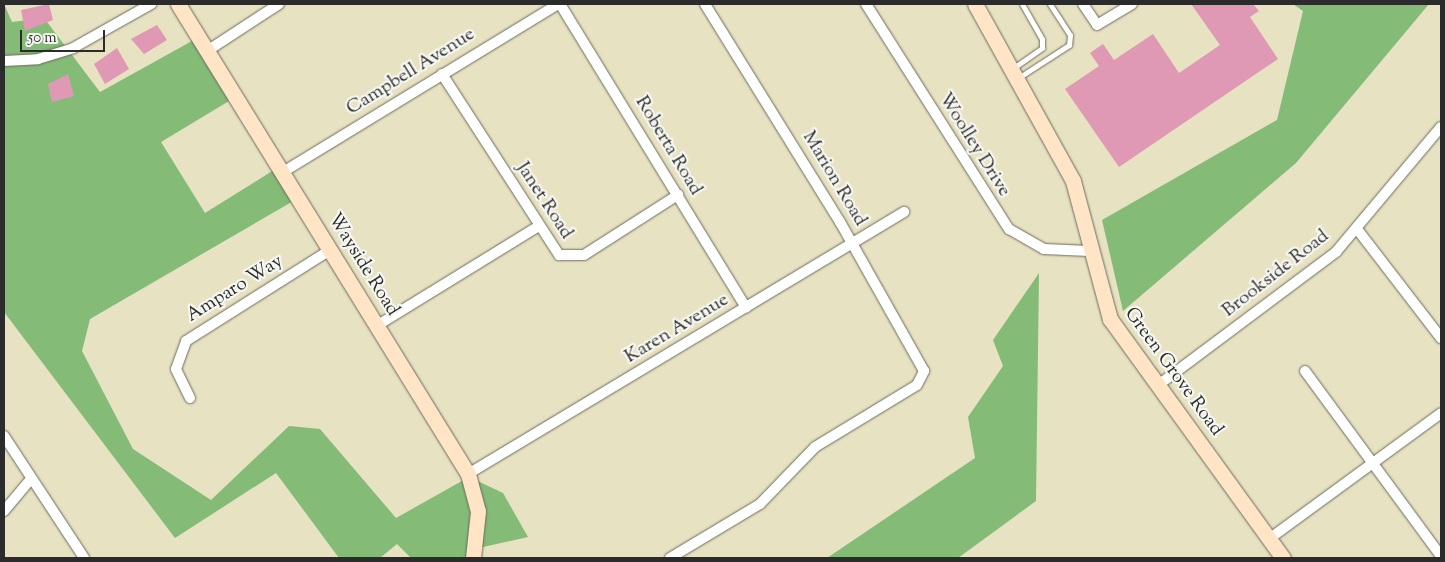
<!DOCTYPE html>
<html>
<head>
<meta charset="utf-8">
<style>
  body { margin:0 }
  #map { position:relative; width:1445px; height:562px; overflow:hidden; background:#e7e2c1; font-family:"Sorts Mill Goudy",serif }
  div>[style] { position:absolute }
  .forest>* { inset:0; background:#84bb77 }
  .building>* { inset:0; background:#df99b4 }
  .roads { filter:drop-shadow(0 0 1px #6d6b60) drop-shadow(0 0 1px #6d6b60) }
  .lane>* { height:5px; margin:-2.5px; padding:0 2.5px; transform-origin:2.5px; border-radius:2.5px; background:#fff }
  .street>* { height:10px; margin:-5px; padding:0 5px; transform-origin:5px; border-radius:5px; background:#fff }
  .secondary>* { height:15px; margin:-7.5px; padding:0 7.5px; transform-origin:7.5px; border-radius:7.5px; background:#ffe4c6 }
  span { translate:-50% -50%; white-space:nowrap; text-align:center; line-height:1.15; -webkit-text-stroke:4.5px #f6f6f2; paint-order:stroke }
  .street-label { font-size:19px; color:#2b2b2b }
  .frame { position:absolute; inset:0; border:5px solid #2b2b2b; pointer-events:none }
  .scale { position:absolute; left:20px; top:30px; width:85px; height:22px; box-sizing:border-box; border:2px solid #2b2b2b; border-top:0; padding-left:6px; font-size:15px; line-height:18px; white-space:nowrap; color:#2b2b2b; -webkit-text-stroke:4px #f6f6f2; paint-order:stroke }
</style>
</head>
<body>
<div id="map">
  <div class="forest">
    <i style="clip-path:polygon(4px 4px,12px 22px,44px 18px,100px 92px,201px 36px,239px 95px,161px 142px,205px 213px,282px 165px,302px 196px,90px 319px,82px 351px,133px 449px,211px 500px,289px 426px,320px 429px,396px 518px,469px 477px,503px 493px,528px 537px,474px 549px,471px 558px,411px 558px,397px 544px,380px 558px,339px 558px,276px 473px,175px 538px,4px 312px)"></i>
    <i style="clip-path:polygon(1293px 4px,1429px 4px,1296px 163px,1123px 311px,1102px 220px,1277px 120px,1303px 11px)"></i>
    <i style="clip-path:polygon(1039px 273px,1036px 501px,958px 558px,827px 558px,975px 458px,968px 417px,1003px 366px,993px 340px)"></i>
  </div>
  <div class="building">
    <i style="clip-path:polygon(49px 4px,53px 20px,25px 31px,21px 10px)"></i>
    <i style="clip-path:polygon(1191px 4px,1253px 4px,1259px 11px,1250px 17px,1278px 59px,1119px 167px,1065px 89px,1099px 66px,1090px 53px,1103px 44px,1114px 60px,1153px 34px,1179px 73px,1220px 45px)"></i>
    <i style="clip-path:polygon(157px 25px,167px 40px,144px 54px,131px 39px)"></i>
    <i style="clip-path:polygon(117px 48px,129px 69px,105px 84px,94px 64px)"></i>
    <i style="clip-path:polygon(68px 74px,74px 96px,52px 102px,48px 84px)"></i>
  </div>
  <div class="roads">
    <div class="lane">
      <i style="left:1012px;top:69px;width:37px;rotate:-35deg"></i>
      <i style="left:1042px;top:48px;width:9px;rotate:-90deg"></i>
      <i style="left:1042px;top:39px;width:40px;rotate:-119.7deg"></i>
      <i style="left:1018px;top:78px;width:61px;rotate:-32.9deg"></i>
      <i style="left:1069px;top:45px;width:10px;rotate:-84deg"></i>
      <i style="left:1070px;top:35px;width:37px;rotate:-123deg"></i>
    </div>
    <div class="street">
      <i style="left:560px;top:4px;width:356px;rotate:58.5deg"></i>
      <i style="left:866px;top:4px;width:267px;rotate:57.6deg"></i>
      <i style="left:1009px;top:229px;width:40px;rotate:29.7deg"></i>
      <i style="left:1044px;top:249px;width:45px;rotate:2.5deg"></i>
      <i style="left:1083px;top:4px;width:25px;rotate:56deg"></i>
      <i style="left:1097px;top:25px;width:41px;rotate:-31deg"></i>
      <i style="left:207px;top:51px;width:86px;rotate:-33.1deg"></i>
      <i style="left:4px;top:61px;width:34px;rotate:-3deg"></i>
      <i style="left:38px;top:59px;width:37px;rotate:-17deg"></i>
      <i style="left:73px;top:48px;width:90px;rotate:-29.4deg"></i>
      <i style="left:442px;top:74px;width:216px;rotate:57.1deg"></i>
      <i style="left:559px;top:255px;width:25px"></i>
      <i style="left:584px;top:255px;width:112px;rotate:-32.6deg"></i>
      <i style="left:283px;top:172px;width:322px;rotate:-31.4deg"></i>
      <i style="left:1357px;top:229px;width:138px;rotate:52.4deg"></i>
      <i style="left:378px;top:325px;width:187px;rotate:-31.6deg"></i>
      <i style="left:1305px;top:371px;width:230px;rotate:53.7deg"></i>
      <i style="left:1157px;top:386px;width:224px;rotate:-36.8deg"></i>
      <i style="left:1336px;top:252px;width:163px;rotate:-50deg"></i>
      <i style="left:190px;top:398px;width:32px;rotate:-116deg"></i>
      <i style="left:176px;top:369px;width:30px;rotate:-70deg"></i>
      <i style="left:186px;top:341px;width:170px;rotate:-32.3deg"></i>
      <i style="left:4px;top:436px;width:146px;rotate:56.7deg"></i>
      <i style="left:468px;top:474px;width:509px;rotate:-31deg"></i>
      <i style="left:4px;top:511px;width:40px;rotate:-50deg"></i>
      <i style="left:1269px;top:539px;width:213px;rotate:-36.2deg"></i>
      <i style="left:670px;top:558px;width:105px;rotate:-31deg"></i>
      <i style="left:760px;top:504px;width:79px;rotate:-46deg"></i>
      <i style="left:815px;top:447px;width:119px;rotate:-31.3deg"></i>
      <i style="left:917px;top:385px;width:16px;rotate:-63deg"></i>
      <i style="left:924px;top:371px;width:171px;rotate:-119.4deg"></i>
      <i style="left:840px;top:222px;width:256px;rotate:-121.8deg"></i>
    </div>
    <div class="secondary">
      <i style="left:178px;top:4px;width:552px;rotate:58.32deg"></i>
      <i style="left:468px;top:474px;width:38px;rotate:75deg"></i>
      <i style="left:478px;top:511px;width:47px;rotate:96.1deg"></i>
      <i style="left:975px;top:4px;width:202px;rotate:61deg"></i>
      <i style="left:1073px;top:181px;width:143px;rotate:75deg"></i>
      <i style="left:1110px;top:319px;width:295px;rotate:54.1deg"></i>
    </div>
  </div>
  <div class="street-label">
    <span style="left:411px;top:72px;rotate:-32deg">Campbell Avenue</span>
    <span style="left:974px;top:145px;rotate:58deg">Woolley Drive</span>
    <span style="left:668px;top:146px;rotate:59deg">Roberta Road</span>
    <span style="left:834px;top:179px;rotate:59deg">Marion Road</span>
    <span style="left:544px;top:201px;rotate:57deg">Janet Road</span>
    <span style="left:363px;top:265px;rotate:58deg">Wayside Road</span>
    <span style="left:1276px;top:274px;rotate:-38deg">Brookside Road</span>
    <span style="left:235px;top:289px;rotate:-32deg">Amparo Way</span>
    <span style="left:677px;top:329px;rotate:-31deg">Karen Avenue</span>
    <span style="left:1173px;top:372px;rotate:54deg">Green Grove Road</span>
  </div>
  <div class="frame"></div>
  <div class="scale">50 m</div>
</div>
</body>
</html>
